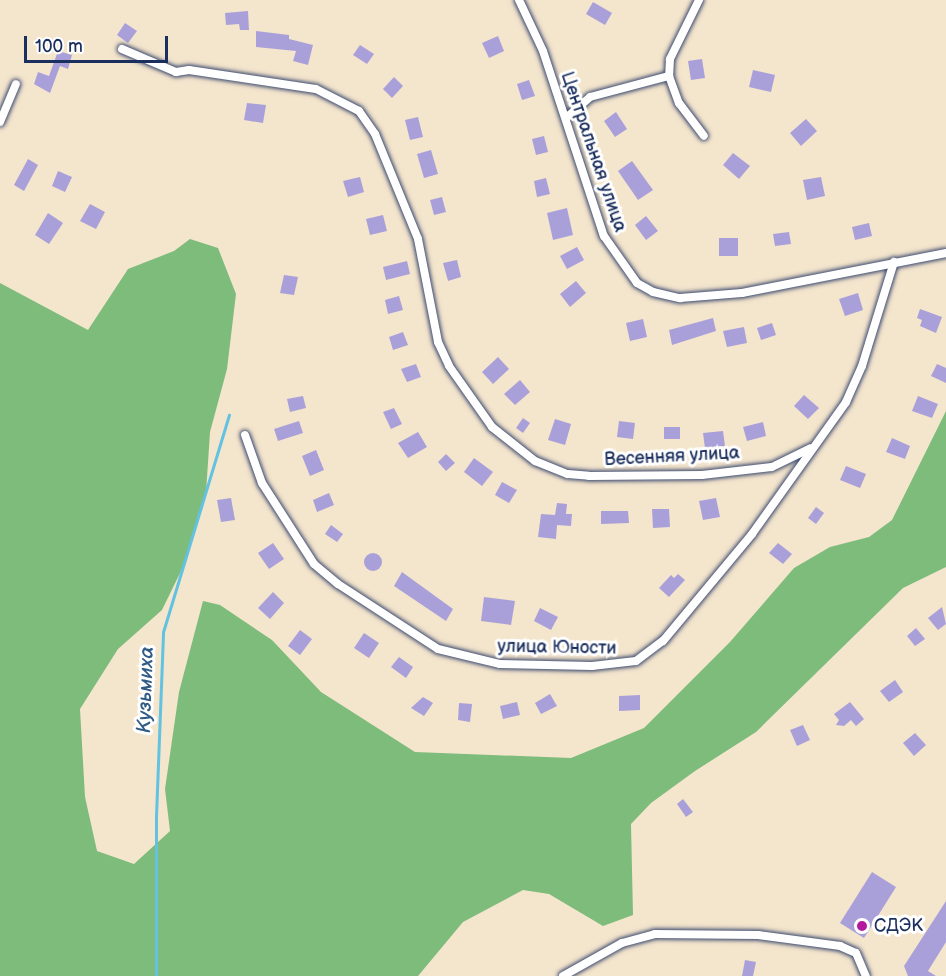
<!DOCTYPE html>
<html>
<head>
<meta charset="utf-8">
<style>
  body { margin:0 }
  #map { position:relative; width:946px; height:976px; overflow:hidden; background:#f4e5cd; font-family:"Balsamiq Sans",sans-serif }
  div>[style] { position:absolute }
  .forest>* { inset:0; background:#7ebc7b }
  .stream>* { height:3px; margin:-1.5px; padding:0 1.5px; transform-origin:1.5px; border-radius:1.5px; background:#62c2e0 }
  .building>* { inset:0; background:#aaa0d9 }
  .round { border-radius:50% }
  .roads { filter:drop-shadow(0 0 2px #3c4a6f) drop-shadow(0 0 2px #3c4a6f) }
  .street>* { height:8px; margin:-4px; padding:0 4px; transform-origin:4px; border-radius:4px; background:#fff }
  .dots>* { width:16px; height:16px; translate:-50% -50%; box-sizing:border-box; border:3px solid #fff; border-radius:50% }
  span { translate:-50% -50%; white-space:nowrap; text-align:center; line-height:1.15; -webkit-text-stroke:6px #fff; paint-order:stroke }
  .street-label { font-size:18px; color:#1b2f5e }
  .poi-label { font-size:18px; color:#1b2f5e }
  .left { translate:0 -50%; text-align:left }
  .water-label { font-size:20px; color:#305b85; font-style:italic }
  .scale { position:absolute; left:24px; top:36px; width:144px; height:27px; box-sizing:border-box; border:3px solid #1b2f5e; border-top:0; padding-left:8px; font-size:18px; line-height:21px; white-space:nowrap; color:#1b2f5e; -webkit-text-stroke:4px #fff; paint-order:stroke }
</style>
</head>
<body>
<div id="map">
  <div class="forest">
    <i style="clip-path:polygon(190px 239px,218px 248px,236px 294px,227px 369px,210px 432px,206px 493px,183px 567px,162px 610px,118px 649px,80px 709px,85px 797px,97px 851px,134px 864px,170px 831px,165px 789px,179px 692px,203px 601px,220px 605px,272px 640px,321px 692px,415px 752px,571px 758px,644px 728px,730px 642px,794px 568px,830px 547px,869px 537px,892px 520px,946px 411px,946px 567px,903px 588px,756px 732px,695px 771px,651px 803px,631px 824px,633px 915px,603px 926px,549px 894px,523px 890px,463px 922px,418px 976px,0 976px,0 283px,88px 330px,128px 269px,174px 251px)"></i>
  </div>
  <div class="stream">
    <i style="left:156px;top:976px;width:160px;rotate:-90deg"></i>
    <i style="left:156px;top:816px;width:184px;rotate:-87.8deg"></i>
    <i style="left:163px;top:632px;width:227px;rotate:-73.1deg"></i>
  </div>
  <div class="building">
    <i style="clip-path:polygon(593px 2px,612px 13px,605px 25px,586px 14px)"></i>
    <i style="clip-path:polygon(248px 11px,249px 30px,240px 30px,239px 24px,226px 25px,225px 13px)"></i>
    <i style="clip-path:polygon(125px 23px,137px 31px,128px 43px,117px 35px)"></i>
    <i style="clip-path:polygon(256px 31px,289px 35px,289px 39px,313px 45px,308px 65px,293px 61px,296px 51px,256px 47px)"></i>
    <i style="clip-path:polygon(498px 36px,504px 51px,489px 58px,482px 43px)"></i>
    <i style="clip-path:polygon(360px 45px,374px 54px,367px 64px,353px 55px)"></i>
    <i style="clip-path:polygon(58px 51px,72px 55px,68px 69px,60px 66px,50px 93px,34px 84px,38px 72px,49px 76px)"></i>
    <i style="clip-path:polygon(702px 59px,705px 78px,691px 80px,688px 61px)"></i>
    <i style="clip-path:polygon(753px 70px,775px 75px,771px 92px,749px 87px)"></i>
    <i style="clip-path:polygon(394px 77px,403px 86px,392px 98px,383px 89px)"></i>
    <i style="clip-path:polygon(529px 80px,535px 96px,522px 100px,517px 84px)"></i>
    <i style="clip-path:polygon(247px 103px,266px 105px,263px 123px,244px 120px)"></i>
    <i style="clip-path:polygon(616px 112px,627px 129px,615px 137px,604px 121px)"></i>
    <i style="clip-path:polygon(418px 117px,423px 137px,410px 140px,405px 120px)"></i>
    <i style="clip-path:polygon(806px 119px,817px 131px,801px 146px,790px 133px)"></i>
    <i style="clip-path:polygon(544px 136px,548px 152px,536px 155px,532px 139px)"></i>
    <i style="clip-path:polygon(431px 150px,438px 174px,424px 178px,417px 154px)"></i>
    <i style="clip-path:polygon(733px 153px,750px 166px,739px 179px,723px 165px)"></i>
    <i style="clip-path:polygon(28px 159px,38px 165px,24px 191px,14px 185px)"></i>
    <i style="clip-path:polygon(632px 161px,653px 190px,638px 200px,618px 171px)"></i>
    <i style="clip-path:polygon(58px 171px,72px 177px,65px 192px,52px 186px)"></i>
    <i style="clip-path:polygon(360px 177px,364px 192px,348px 197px,343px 181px)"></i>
    <i style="clip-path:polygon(821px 177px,825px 196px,807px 200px,803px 180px)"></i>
    <i style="clip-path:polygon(546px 178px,550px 194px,537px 197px,534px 181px)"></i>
    <i style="clip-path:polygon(442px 197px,446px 212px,434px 215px,430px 200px)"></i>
    <i style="clip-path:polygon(90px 204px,105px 212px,96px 229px,80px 221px)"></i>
    <i style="clip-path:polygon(567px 208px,573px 235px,553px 240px,547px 213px)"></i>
    <i style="clip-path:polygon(48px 213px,63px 223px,49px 244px,35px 235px)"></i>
    <i style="clip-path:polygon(383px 215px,387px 231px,370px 235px,366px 219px)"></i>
    <i style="clip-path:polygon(646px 216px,658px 231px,646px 240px,635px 225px)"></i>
    <i style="clip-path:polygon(869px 223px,872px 236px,855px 240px,852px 227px)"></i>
    <i style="clip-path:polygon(789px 232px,791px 244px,775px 246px,773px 234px)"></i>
    <i style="clip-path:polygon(719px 238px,738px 238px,738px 256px,719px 256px)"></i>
    <i style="clip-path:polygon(577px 247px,584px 260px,567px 269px,560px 256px)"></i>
    <i style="clip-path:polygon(457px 260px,461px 277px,448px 281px,443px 263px)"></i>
    <i style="clip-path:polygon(407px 261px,410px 274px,386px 280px,383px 267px)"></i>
    <i style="clip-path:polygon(284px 275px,298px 277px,294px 295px,280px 293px)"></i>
    <i style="clip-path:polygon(576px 281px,586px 293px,570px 307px,560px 294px)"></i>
    <i style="clip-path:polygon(858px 293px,863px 310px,845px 316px,839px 299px)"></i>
    <i style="clip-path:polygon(399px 296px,403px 310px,388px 314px,385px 300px)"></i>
    <i style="clip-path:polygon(920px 309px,942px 317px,936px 333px,920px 326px,922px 320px,917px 318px)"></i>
    <i style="clip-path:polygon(713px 318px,716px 331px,672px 345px,669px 330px)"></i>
    <i style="clip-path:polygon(643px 319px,647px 337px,630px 341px,626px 323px)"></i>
    <i style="clip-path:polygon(772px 323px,776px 335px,761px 340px,757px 328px)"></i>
    <i style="clip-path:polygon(744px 327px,747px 343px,727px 347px,723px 331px)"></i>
    <i style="clip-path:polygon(403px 332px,408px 345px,393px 350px,389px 337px)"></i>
    <i style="clip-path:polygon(498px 357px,509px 369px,493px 384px,482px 372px)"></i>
    <i style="clip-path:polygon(416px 364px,421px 377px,407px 382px,401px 369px)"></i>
    <i style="clip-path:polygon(937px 364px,946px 368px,946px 383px,931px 376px)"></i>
    <i style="clip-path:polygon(520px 380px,530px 392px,515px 405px,504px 394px)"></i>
    <i style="clip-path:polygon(804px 395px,819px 408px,808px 419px,794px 406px)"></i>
    <i style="clip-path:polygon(303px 396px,306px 408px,290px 412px,287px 399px)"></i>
    <i style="clip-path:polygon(918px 396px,938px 404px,932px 418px,912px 411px)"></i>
    <i style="clip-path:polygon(394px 408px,402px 424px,391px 429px,383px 412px)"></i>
    <i style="clip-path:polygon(523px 418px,530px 423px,523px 433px,516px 428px)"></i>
    <i style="clip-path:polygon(555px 419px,571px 424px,565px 445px,548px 440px)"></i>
    <i style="clip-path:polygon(299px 421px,303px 433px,278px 441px,274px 429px)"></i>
    <i style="clip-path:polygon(619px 421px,635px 423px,633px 439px,617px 437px)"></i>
    <i style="clip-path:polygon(763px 422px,766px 436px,747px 441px,743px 427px)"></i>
    <i style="clip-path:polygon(664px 427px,680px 427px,680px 439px,664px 439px)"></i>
    <i style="clip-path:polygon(723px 431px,725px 446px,705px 448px,703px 433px)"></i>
    <i style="clip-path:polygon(418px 432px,427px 447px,408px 458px,398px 443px)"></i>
    <i style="clip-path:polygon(892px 438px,910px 446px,905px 459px,886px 452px)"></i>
    <i style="clip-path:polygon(316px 450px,324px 470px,310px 476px,302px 456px)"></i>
    <i style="clip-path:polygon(446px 454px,455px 463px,446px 471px,438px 462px)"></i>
    <i style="clip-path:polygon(474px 458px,493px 472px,482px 486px,464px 472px)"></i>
    <i style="clip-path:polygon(846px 466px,866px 474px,860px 488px,840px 480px)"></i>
    <i style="clip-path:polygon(502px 482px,517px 490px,509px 503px,495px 495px)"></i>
    <i style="clip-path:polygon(329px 493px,334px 505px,317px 512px,313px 500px)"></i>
    <i style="clip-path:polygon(231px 498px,235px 520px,221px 522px,217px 500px)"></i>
    <i style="clip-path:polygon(716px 498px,720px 517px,703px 520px,699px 501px)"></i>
    <i style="clip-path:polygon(557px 503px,567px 504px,566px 514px,572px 514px,571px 526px,557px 525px,556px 539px,538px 537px,541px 514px,555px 515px)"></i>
    <i style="clip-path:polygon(816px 507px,824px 513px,816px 524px,808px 518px)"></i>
    <i style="clip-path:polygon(652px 509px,669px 509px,670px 527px,653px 528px)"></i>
    <i style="clip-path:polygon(601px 511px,628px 511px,629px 523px,601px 524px)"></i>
    <i style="clip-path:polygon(331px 525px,343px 534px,337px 542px,325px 534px)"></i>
    <i style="clip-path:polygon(273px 543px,284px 559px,269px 569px,258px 553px)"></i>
    <i style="clip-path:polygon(778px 543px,792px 554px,783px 564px,769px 553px)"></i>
    <i class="round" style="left:364px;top:553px;width:18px;height:18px"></i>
    <i style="clip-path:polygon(402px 572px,453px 609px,446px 621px,394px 586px)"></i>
    <i style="clip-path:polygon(678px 574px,685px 580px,669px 597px,659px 588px,671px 575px,674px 578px)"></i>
    <i style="clip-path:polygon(273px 592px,284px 603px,270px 619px,258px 608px)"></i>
    <i style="clip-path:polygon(484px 597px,515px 601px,511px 625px,481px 621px)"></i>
    <i style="clip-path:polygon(942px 607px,946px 624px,938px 630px,928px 618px)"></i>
    <i style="clip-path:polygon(540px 608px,558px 617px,551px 630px,534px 621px)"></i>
    <i style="clip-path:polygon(916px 628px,925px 639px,915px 646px,907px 636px)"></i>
    <i style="clip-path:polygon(300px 630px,312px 639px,300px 655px,288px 646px)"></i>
    <i style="clip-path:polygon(364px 633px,379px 643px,369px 658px,354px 648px)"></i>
    <i style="clip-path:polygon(399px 657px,413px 667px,406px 678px,391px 667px)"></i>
    <i style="clip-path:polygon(895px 680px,903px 692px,889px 702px,880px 691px)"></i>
    <i style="clip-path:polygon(550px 694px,557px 706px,541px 714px,535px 703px)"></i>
    <i style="clip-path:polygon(640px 695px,640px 710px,619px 711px,619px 696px)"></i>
    <i style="clip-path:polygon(423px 697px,433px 703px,424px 716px,411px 708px)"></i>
    <i style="clip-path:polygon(517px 702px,520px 715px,503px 719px,500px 706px)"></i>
    <i style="clip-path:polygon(850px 702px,864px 719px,856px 726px,851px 720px,844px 726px,836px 725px,839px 720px,834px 714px)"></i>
    <i style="clip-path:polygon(459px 703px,472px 704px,470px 722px,458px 720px)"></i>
    <i style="clip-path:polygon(803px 725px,810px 740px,797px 746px,790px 730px)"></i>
    <i style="clip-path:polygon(915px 733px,926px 745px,914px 756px,903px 743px)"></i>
    <i style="clip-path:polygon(683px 799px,693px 812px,686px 817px,677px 804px)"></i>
    <i style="clip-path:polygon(872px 872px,896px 887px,864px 938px,840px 923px)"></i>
    <i style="clip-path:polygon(946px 901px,946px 942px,928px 971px,936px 976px,908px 976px,904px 966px)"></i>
    <i style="clip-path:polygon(745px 960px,756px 962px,753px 976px,742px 976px)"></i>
  </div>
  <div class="roads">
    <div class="street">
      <i style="left:519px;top:0;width:56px;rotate:64.8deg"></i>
      <i style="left:543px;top:51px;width:195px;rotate:71.8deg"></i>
      <i style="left:604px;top:236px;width:57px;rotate:54.9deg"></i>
      <i style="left:637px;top:283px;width:18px;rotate:29deg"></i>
      <i style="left:653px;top:292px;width:28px;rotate:13deg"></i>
      <i style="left:680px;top:298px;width:62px;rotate:-4.6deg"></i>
      <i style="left:742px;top:293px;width:208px;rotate:-11.1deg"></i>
      <i style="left:699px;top:0;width:66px;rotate:116.2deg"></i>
      <i style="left:670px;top:59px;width:17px;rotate:93deg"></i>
      <i style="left:669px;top:76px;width:29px;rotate:70deg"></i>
      <i style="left:679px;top:103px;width:41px;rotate:52.9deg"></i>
      <i style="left:122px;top:49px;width:59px;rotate:23.1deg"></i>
      <i style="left:176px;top:72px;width:13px;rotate:-9deg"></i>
      <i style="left:189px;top:70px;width:128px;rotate:8.5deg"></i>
      <i style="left:316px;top:89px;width:48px;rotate:27.1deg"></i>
      <i style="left:359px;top:111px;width:28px;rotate:55deg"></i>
      <i style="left:375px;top:134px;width:113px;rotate:67.7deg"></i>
      <i style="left:418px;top:239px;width:105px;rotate:79deg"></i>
      <i style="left:438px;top:342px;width:26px;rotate:65deg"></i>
      <i style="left:449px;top:366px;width:75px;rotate:54.8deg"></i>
      <i style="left:492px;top:427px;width:55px;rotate:38.3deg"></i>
      <i style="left:535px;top:461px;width:35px;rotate:22deg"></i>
      <i style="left:568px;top:474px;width:21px;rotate:5deg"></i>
      <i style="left:589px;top:476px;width:113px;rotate:-0.5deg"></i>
      <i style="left:702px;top:475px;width:70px;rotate:-6.5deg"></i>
      <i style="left:772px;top:467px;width:43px;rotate:-26deg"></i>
      <i style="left:566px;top:118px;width:32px;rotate:-41deg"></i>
      <i style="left:590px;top:97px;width:82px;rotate:-14.9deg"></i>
      <i style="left:0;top:122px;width:41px;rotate:-67.2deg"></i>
      <i style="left:245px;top:435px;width:51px;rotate:70.5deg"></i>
      <i style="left:262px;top:483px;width:96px;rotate:57.3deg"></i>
      <i style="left:314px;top:564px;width:31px;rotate:40deg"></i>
      <i style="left:338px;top:584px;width:119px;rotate:33deg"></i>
      <i style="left:438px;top:649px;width:64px;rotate:13.6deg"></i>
      <i style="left:500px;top:664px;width:92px;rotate:1.2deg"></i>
      <i style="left:592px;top:666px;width:44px;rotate:-6.5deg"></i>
      <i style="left:636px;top:661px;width:34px;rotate:-37deg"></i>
      <i style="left:663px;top:641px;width:139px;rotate:-50.2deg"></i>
      <i style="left:752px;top:534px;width:162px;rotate:-54.5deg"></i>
      <i style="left:846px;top:402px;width:39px;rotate:-66deg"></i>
      <i style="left:862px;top:366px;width:109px;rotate:-72.9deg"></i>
      <i style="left:563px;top:976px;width:68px;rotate:-29.2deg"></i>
      <i style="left:622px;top:943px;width:34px;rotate:-15deg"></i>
      <i style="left:655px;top:934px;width:103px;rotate:0.6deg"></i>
      <i style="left:758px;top:935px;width:83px;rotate:7.6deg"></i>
      <i style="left:840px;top:946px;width:17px;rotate:24deg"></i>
      <i style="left:856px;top:953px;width:25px;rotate:67deg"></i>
    </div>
  </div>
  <div class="dots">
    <i style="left:862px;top:926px;background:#b5179e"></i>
  </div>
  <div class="street-label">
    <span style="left:593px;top:152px;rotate:71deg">Центральная улица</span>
    <span style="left:672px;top:457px;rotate:-3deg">Весенняя улица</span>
    <span style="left:557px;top:648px;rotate:1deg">улица Юности</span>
  </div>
  <div class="poi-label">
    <span class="left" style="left:874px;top:926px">СДЭК</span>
  </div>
  <div class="water-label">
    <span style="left:146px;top:690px;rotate:-88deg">Кузьмиха</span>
  </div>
  <div class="scale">100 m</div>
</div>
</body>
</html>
